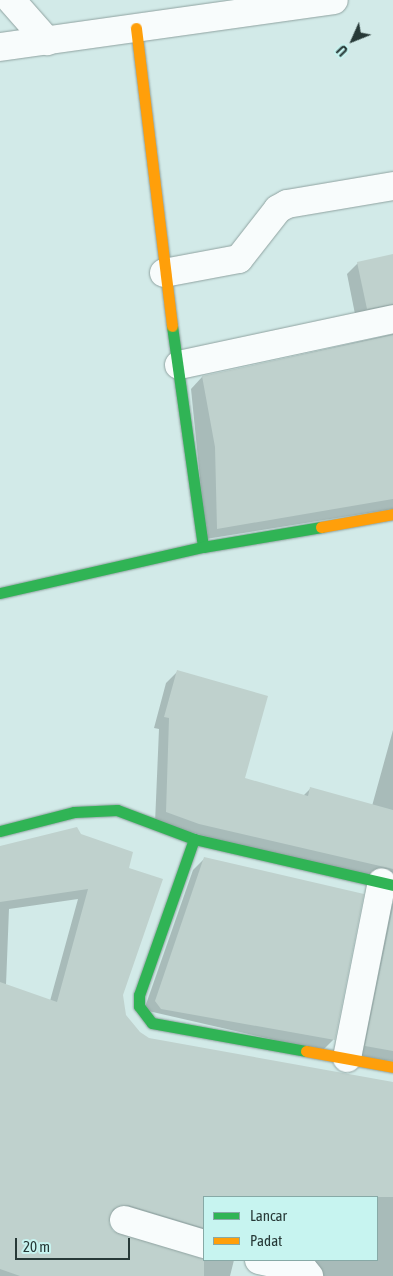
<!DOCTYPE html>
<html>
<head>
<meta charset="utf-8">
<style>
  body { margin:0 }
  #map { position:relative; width:393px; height:1276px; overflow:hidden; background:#d2eae8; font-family:"Asap Condensed",sans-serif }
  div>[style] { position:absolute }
  .shadow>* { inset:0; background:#0003 }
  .building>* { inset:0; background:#bfd1cd }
  .roads { filter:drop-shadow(0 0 1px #8fa2a0) drop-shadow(0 0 1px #8fa2a0) }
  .street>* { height:28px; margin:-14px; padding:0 14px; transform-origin:14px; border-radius:14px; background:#f8fcfc }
  .fast>* { height:11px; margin:-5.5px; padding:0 5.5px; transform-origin:5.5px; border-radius:5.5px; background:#30b455 }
  .slow>* { height:11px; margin:-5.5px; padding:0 5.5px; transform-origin:5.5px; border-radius:5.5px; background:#ff9f0a }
  span { translate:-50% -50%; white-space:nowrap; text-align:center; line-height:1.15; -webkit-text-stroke:4.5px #c7f4f0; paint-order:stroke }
  .legend { position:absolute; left:203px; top:1196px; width:175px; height:65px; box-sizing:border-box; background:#c7f4f0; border:1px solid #87a9a6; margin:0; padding:6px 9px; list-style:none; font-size:15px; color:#273937 }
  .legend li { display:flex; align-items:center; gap:10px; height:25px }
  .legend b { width:25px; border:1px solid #87a9a6 }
  .north { position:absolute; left:328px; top:15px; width:50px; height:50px; -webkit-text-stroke:4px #c7f4f0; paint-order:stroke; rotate:226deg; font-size:14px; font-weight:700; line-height:20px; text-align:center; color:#273937 }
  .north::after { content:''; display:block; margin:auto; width:18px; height:22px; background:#273937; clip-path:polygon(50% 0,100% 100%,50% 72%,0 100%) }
  .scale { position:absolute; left:15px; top:1238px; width:115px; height:22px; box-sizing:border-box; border:2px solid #273937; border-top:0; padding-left:6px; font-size:15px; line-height:18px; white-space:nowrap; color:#273937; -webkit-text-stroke:4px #c7f4f0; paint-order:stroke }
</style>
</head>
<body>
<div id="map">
  <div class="shadow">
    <i style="clip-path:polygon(393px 256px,393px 322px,356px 319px,347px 274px,358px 263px)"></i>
    <i style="clip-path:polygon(393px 334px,393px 509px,206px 539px,191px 389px,202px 377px)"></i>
    <i style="clip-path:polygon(177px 672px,244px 779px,303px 796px,311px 788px,372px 806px,393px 730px,393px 886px,155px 823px,159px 729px,154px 728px,166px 683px)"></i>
    <i style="clip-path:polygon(evenodd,80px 835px,128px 869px,122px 995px,125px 1015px,139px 1034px,149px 1040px,393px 1084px,393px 1276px,315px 1276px,265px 1260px,377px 1260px,377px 1197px,204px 1197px,204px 1245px,116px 1216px,108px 1218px,111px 1231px,200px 1260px,234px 1260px,230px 1276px,0 1276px,0 847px,80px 835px,78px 899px,50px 1001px,6px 985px,9px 909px,78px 899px)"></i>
    <i style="clip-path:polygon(204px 859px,362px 895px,333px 1040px,322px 1051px,144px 1010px,193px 870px)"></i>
    <i style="clip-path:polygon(393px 903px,393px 1061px,355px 1057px,383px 913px)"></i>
  </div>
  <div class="building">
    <i style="clip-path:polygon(393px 254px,393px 304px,367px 309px,357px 262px)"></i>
    <i style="clip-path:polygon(393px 335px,393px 499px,217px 529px,215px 447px,202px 376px)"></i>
    <i style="clip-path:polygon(177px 670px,268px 696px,245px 778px,308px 796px,310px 787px,393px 810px,393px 869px,199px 824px,166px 812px,169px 718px,164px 717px)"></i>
    <i style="clip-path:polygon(77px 827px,81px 834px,133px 852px,129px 868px,163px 879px,123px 995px,126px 1015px,140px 1032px,149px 1038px,393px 1082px,393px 1197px,204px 1197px,204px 1228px,128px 1205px,113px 1209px,109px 1223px,113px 1231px,204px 1259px,204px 1276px,20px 1276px,0 1269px,0 982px,57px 1002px,88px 889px,0 902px,0 846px)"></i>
    <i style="clip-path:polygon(204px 857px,364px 894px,335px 1040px,161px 1009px,155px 1001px)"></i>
    <i style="clip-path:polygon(393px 907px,393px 1051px,365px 1046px)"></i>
  </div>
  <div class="roads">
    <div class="street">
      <i style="left:11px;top:0;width:55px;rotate:48.7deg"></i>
      <i style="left:0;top:47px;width:337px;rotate:-8deg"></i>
      <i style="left:164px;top:273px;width:76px;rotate:-10.6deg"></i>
      <i style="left:239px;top:259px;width:63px;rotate:-52deg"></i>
      <i style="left:278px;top:209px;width:10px;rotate:-29deg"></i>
      <i style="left:287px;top:204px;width:108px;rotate:-9.6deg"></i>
      <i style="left:179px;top:365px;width:219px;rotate:-12.1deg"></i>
      <i style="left:347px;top:1058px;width:179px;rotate:-78.8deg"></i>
      <i style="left:124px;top:1220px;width:84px;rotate:16.7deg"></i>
      <i style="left:259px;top:1260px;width:46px;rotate:12.5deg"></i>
      <i style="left:304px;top:1270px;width:8px;rotate:50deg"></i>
    </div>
    <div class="fast">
      <i style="left:172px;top:326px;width:223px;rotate:82deg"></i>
      <i style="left:0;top:593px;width:208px;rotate:-12.8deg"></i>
      <i style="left:203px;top:547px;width:120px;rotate:-9.6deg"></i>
      <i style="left:0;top:831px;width:76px;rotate:-14.4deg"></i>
      <i style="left:74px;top:812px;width:43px;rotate:-2.7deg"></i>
      <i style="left:117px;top:810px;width:82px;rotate:20.6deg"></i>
      <i style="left:194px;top:839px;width:204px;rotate:13deg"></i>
      <i style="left:194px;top:839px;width:165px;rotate:109.4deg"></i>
      <i style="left:139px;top:995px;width:11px;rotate:90deg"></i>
      <i style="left:139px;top:1006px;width:21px;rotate:53deg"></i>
      <i style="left:152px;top:1023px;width:157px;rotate:10.3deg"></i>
    </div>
    <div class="slow">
      <i style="left:136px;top:28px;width:300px;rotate:83.1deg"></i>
      <i style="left:321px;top:527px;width:73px;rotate:-10.2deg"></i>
      <i style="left:306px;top:1051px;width:88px;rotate:10.4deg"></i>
    </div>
  </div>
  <ul class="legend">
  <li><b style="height:6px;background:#30b455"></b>Lancar</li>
  <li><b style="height:6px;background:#ff9f0a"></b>Padat</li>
  </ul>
  <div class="north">U</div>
  <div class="scale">20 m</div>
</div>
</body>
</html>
